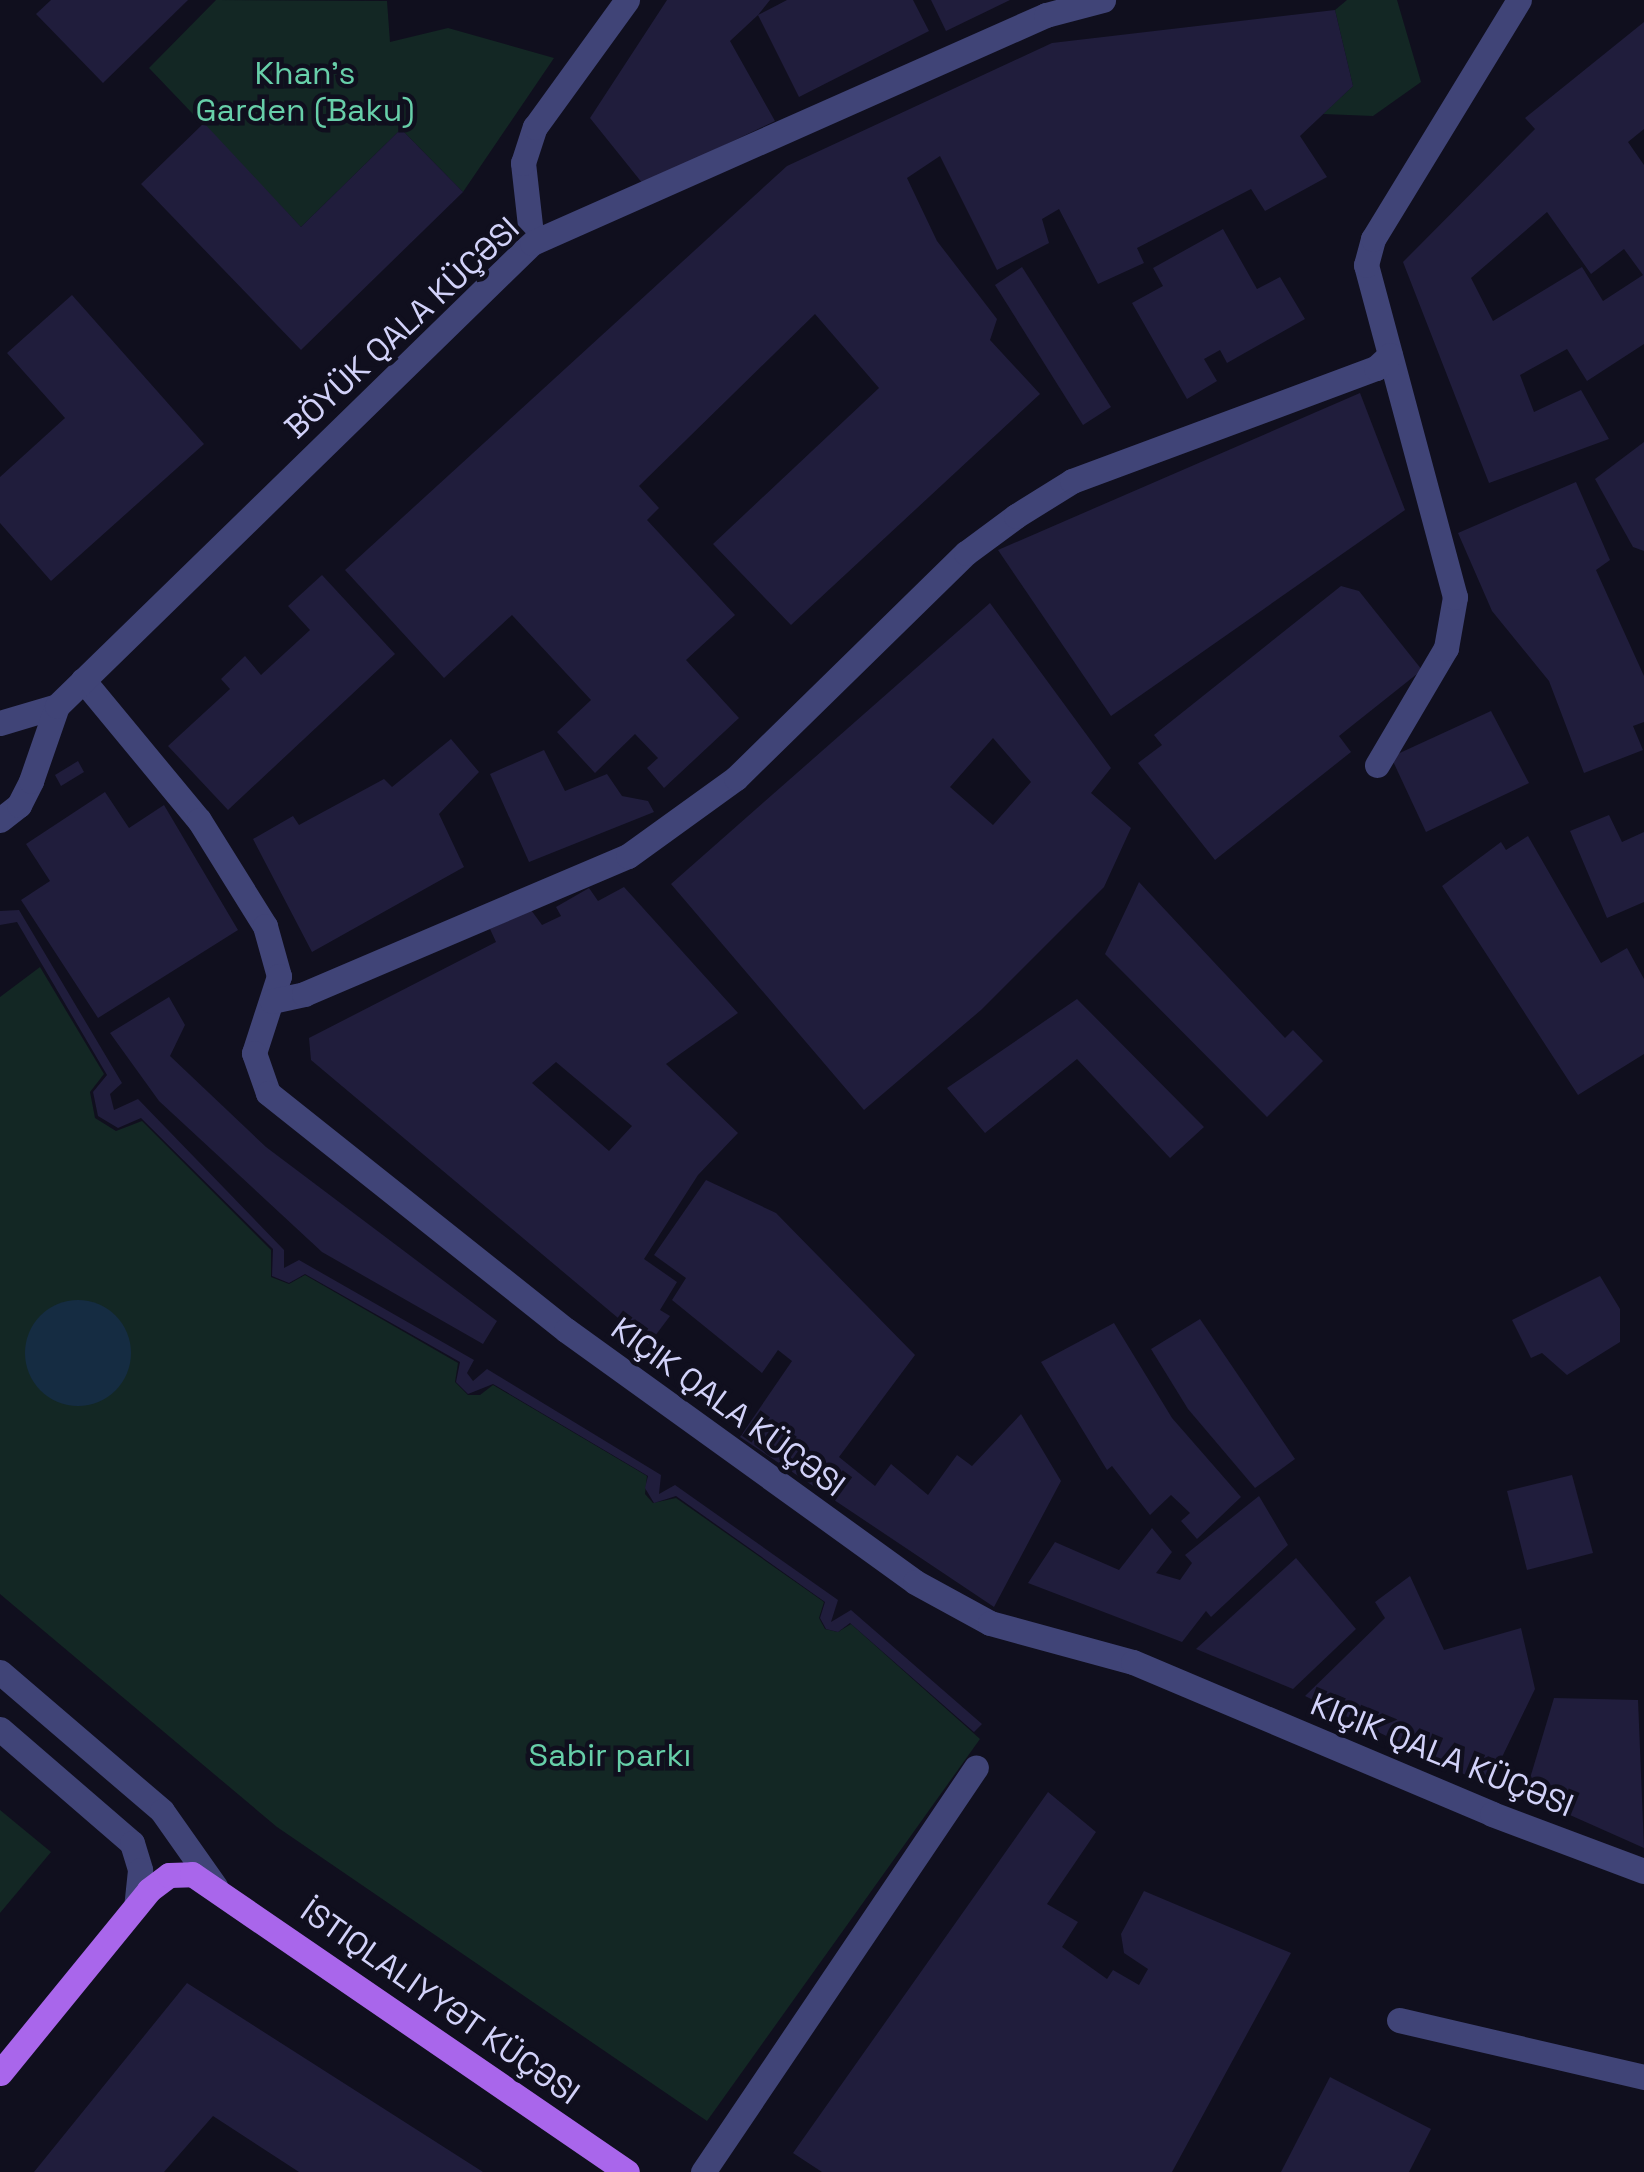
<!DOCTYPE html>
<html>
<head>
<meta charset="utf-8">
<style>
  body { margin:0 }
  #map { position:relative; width:1644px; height:2172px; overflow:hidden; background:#100f1e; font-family:"Space Grotesk",sans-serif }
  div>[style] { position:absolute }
  .green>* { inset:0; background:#132724 }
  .water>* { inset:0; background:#152c42 }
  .round { border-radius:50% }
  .building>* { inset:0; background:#201d3c }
  .minor>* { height:25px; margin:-12.5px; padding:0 12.5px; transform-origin:12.5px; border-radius:12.5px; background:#404477 }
  .major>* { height:25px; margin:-12.5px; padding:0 12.5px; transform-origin:12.5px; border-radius:12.5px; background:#a966eb }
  span { translate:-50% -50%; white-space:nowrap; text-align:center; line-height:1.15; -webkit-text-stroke:9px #100f1e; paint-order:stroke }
  .park-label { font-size:32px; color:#67cfa9 }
  .street-label { font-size:32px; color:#d2d2f9 }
</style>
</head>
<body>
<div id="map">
  <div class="green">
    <i style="clip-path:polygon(216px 0,387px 1px,390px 42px,448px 28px,554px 58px,463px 192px,401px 129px,301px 227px,149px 68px)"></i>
    <i style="clip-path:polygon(1347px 0,1397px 0,1421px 82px,1373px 116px,1323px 114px,1353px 86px,1335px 10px)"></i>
    <i style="clip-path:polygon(40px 967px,104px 1074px,90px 1092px,95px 1118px,116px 1131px,142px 1121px,271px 1250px,271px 1277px,289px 1284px,305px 1275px,458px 1363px,455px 1382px,468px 1395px,480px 1395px,493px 1385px,647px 1476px,645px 1494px,653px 1503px,676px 1498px,824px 1602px,819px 1618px,825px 1629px,838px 1632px,851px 1624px,980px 1739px,707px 2121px,277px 1827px,0 1594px,0 997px)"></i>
    <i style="clip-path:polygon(0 1810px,51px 1852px,0 1913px)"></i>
  </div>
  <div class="water">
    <i class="round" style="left:25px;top:1300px;width:106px;height:106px"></i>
  </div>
  <div class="building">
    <i style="clip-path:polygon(51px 0,188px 0,103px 83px,36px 14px)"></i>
    <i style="clip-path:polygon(667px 0,770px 0,758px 15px,787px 0,913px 0,929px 31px,799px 97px,758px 15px,730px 41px,775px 121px,643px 184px,590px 118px)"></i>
    <i style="clip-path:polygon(931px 0,1010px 0,946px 31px)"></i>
    <i style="clip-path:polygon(1335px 10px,1353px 86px,1300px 136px,1327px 177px,1265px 211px,1251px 189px,1137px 248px,1144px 263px,1098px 284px,1059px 209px,1042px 219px,1049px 243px,997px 270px,940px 156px,907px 178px,937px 241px,997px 319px,990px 340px,1040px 394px,791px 625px,713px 544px,879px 388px,815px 314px,639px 486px,659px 508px,647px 520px,735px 615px,686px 660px,739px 718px,664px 788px,647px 768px,658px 758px,635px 734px,595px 773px,557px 732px,591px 700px,512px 615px,444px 678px,345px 570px,787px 166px,1052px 43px)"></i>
    <i style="clip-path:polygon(evenodd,1644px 22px,1644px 129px,1628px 142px,1644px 165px,1644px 344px,1587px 381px,1567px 349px,1520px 375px,1534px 412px,1581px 390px,1609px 439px,1489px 483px,1403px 262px,1535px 129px,1525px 118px,1644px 22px,1547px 212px,1591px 274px,1624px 249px,1643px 275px,1603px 301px,1582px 267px,1493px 321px,1471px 278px,1547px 212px)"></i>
    <i style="clip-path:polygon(204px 123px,301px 227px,401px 129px,463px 192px,301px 350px,141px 184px)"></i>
    <i style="clip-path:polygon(1223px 229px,1257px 289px,1280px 277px,1305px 319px,1227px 363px,1220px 350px,1204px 359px,1217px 381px,1187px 399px,1132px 303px,1163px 286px,1153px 268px)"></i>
    <i style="clip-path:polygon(1022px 267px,1111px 407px,1083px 425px,995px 285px)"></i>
    <i style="clip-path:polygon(72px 295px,204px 444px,51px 581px,0 523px,0 477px,65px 418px,7px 353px)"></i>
    <i style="clip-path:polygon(1360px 393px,1405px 510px,1111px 716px,998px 550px)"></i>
    <i style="clip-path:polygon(1644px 442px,1644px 551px,1633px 547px,1595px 479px)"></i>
    <i style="clip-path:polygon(1576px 482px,1610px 560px,1596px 570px,1644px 676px,1644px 722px,1633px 726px,1643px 750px,1584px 773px,1549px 681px,1492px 611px,1458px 533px)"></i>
    <i style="clip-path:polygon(322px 575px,395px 654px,228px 810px,168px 746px,230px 689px,221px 679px,245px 656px,261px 675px,310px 630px,288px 606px)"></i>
    <i style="clip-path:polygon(1341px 586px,1359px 591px,1422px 670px,1339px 736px,1351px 752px,1215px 860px,1138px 763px,1162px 745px,1154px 735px)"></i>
    <i style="clip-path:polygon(evenodd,990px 603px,1111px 768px,1091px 793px,1131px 828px,1104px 887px,981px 1010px,864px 1110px,671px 884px,990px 603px,993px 738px,1031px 782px,993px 825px,950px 787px,993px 738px)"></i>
    <i style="clip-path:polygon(1491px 711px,1529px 783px,1426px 832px,1391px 757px)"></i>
    <i style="clip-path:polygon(451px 739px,479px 772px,439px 814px,464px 867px,312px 952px,253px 839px,293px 816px,299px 825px,384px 779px,392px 787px)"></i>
    <i style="clip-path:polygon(544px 750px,565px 791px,607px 774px,622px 796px,648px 801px,654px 812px,529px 862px,490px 774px)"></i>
    <i style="clip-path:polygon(78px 761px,84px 772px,61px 786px,55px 775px)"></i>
    <i style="clip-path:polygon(105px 792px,129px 828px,164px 805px,238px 930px,98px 1018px,21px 900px,50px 881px,26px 844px)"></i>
    <i style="clip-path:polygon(1609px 815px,1622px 842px,1644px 832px,1644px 902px,1607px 918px,1570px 831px)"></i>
    <i style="clip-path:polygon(1528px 836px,1601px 963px,1627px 948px,1644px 979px,1644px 1054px,1578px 1095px,1442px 886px,1501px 842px,1506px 850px)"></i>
    <i style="clip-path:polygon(1139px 882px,1285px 1038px,1293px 1030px,1323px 1061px,1267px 1117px,1105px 954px)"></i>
    <i style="clip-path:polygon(evenodd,624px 887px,738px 1013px,666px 1064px,738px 1133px,698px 1175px,644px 1259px,677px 1282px,660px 1310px,670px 1316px,649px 1344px,311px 1060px,309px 1038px,496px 942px,490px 929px,531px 910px,542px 925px,561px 916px,556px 907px,589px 888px,598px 901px,624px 887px,556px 1062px,632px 1126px,609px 1151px,532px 1083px,556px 1062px)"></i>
    <i style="clip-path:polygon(19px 910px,122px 1083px,110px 1094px,114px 1110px,138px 1099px,284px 1250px,284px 1268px,299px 1260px,474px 1360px,467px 1373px,473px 1381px,487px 1369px,661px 1475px,659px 1494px,675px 1485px,838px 1600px,831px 1622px,851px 1610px,982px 1724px,974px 1732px,850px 1623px,838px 1632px,826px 1629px,820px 1618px,825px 1602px,676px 1496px,654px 1503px,645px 1488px,648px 1476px,493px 1384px,468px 1394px,456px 1382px,460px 1362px,305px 1274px,289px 1283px,272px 1276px,273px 1249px,141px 1118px,118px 1128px,98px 1116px,93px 1092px,107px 1075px,17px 922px,0 925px,0 911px)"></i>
    <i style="clip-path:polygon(169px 997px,185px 1025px,170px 1056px,266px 1147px,497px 1321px,483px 1344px,322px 1252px,159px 1101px,110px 1033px)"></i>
    <i style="clip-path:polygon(1077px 999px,1204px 1127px,1170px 1158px,1077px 1059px,985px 1133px,947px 1088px)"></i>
    <i style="clip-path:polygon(706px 1180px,776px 1213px,915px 1355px,839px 1457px,875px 1486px,891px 1464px,928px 1495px,957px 1455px,972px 1466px,1021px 1414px,1061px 1481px,994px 1607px,740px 1437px,792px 1361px,778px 1350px,762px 1373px,672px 1300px,686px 1278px,654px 1255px)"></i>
    <i style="clip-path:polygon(1600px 1276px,1620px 1309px,1620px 1342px,1567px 1375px,1542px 1353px,1531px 1358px,1512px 1320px)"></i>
    <i style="clip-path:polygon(1200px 1319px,1295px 1459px,1255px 1488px,1188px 1409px,1151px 1349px)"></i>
    <i style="clip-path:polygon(1114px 1323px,1172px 1418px,1241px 1497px,1197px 1539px,1181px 1521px,1190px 1513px,1171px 1495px,1150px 1515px,1112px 1466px,1107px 1470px,1041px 1362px)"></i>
    <i style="clip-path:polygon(1572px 1475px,1593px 1553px,1527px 1570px,1507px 1491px)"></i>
    <i style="clip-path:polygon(1259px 1496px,1288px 1545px,1211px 1617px,1206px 1611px,1182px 1642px,1028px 1583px,1055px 1542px,1119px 1570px,1152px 1528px,1172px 1552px,1156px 1573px,1180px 1580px,1192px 1563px,1185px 1555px)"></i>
    <i style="clip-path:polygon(1296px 1558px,1356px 1629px,1293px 1689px,1196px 1649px)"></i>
    <i style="clip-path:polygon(1410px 1576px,1444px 1650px,1521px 1628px,1535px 1689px,1488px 1786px,1305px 1696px,1385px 1618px,1375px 1602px)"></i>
    <i style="clip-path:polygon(1554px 1698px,1638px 1700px,1644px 1848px,1525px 1795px)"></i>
    <i style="clip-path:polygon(1048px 1792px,1096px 1832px,1047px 1904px,1078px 1922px,1062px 1947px,1107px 1979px,1113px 1970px,1139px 1985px,1148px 1969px,1124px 1953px,1121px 1934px,1144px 1891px,1291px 1953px,1172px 2172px,822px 2172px,793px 2153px)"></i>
    <i style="clip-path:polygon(187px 1983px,483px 2172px,299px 2172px,213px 2116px,164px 2172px,34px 2172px)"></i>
    <i style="clip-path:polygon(1330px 2077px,1431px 2129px,1409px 2172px,1281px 2172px)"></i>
  </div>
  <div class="minor">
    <i style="left:532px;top:243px;width:81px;rotate:-96.4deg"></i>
    <i style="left:523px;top:163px;width:38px;rotate:-72deg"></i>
    <i style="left:535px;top:127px;width:157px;rotate:-54.1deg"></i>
    <i style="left:83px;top:680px;width:182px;rotate:50.4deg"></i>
    <i style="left:199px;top:820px;width:125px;rotate:58.1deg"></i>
    <i style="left:265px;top:926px;width:52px;rotate:74.4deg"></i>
    <i style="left:279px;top:976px;width:81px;rotate:108deg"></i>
    <i style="left:254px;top:1053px;width:42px;rotate:70.7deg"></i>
    <i style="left:268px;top:1093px;width:381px;rotate:38.5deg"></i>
    <i style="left:566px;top:1330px;width:430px;rotate:35.8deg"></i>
    <i style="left:915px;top:1582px;width:85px;rotate:28.7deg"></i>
    <i style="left:990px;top:1623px;width:148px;rotate:15.3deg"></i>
    <i style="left:1133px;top:1662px;width:390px;rotate:22.9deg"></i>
    <i style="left:1492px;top:1814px;width:162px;rotate:20.6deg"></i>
    <i style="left:0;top:723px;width:59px;rotate:-16.6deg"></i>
    <i style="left:1377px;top:765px;width:136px;rotate:-59.5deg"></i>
    <i style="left:1446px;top:648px;width:52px;rotate:-80deg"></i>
    <i style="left:1455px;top:597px;width:344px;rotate:-105deg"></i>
    <i style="left:1366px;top:265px;width:27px;rotate:-75deg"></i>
    <i style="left:1373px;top:239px;width:280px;rotate:-58.6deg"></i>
    <i style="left:0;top:820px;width:24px;rotate:-38deg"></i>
    <i style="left:19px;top:805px;width:27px;rotate:-63deg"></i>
    <i style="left:31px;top:781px;width:79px;rotate:-70.9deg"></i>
    <i style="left:57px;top:706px;width:663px;rotate:-44.27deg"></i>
    <i style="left:532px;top:243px;width:562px;rotate:-23.92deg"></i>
    <i style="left:1046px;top:15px;width:59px;rotate:-14.7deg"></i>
    <i style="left:272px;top:1001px;width:33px;rotate:-12deg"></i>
    <i style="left:304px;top:994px;width:352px;rotate:-23.1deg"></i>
    <i style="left:628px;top:856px;width:133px;rotate:-35.8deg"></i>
    <i style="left:736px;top:778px;width:322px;rotate:-44.4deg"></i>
    <i style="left:966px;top:553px;width:62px;rotate:-36.5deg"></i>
    <i style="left:1016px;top:516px;width:66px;rotate:-32deg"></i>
    <i style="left:1072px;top:481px;width:324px;rotate:-20.4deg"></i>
    <i style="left:1376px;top:368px;width:19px;rotate:-43deg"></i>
    <i style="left:0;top:1672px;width:213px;rotate:40.6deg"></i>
    <i style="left:162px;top:1811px;width:92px;rotate:54.8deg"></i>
    <i style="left:0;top:1729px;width:174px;rotate:40.8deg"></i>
    <i style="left:132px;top:1843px;width:28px;rotate:73deg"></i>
    <i style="left:140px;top:1870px;width:36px;rotate:96deg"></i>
    <i style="left:1399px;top:2020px;width:252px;rotate:13.1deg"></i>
    <i style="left:703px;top:2172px;width:488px;rotate:-56deg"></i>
  </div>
  <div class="major">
    <i style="left:0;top:2073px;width:236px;rotate:-50.8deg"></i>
    <i style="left:149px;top:1890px;width:25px;rotate:-37deg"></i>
    <i style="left:169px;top:1875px;width:23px;rotate:-2deg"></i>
    <i style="left:192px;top:1874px;width:527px;rotate:34.41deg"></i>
  </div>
  <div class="park-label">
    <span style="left:305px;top:92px">Khan's<br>Garden (Baku)</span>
    <span style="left:610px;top:1755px">Sabir parkı</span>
  </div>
  <div class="street-label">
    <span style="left:402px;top:328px;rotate:-43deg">BÖYÜK QALA KÜÇƏSI</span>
    <span style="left:728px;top:1407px;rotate:36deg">KIÇIK QALA KÜÇƏSI</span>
    <span style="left:1442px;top:1755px;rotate:22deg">KIÇIK QALA KÜÇƏSI</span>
    <span style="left:440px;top:2002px;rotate:35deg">İSTIQLALIYYƏT KÜÇƏSI</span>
  </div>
</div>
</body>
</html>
